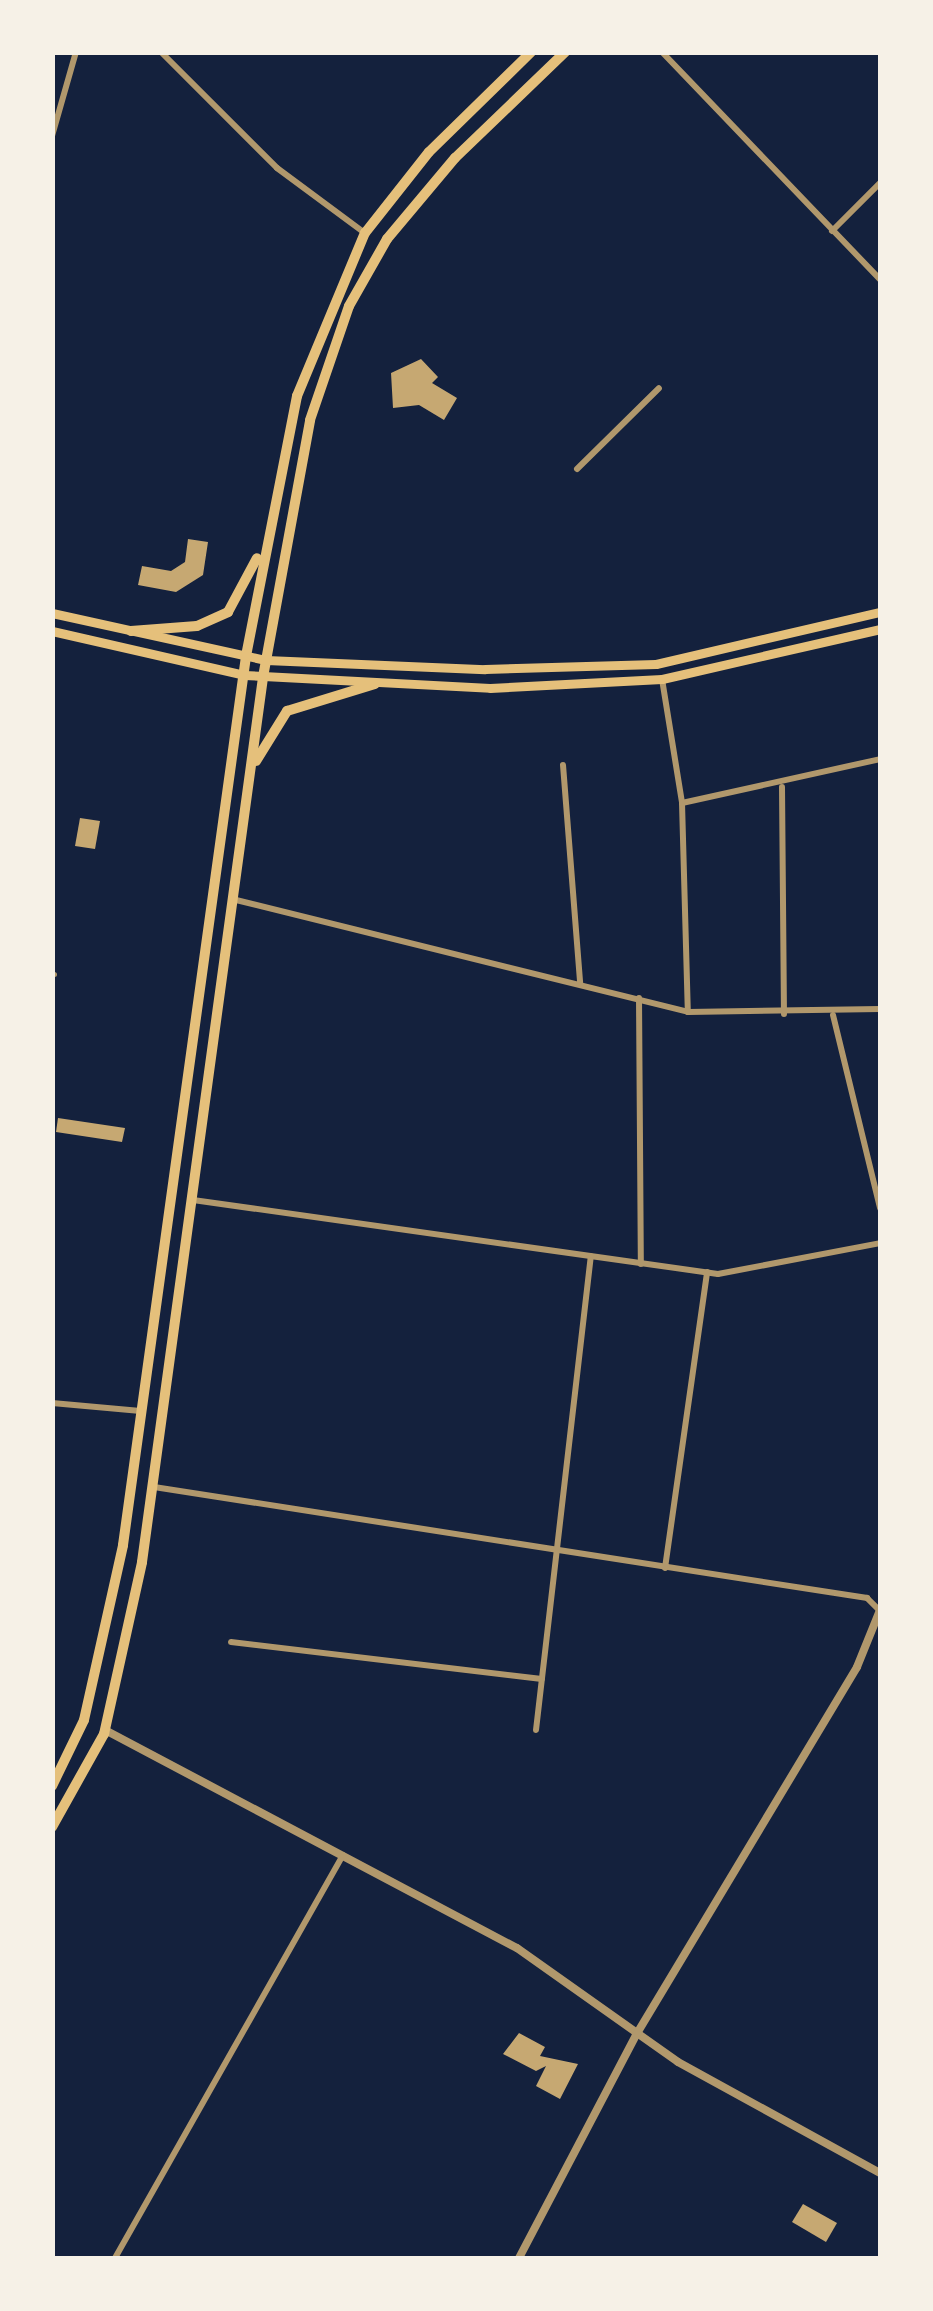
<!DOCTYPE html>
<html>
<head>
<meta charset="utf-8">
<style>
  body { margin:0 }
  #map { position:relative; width:933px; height:2311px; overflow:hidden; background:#14213d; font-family:"Roboto Condensed",sans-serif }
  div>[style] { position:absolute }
  .building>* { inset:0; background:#c6a872 }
  .pedestrian>* { height:5px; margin:-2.5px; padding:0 2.5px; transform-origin:2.5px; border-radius:2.5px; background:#b1986c }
  .minor>* { height:6px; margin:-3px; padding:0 3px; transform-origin:3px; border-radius:3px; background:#b1986c }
  .tertiary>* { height:8px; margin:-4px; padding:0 4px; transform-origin:4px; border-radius:4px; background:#b1986c }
  .secondary>* { height:9px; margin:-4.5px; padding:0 4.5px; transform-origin:4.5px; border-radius:4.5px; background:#e5c07b }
  .primary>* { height:10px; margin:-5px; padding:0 5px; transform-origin:5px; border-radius:5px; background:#e5c07b }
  span { translate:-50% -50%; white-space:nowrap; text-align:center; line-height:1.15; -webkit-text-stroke:9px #f6f1e7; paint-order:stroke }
  .frame { position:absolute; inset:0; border:55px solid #f6f1e7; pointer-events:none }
</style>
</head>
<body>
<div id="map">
  <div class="building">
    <i style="clip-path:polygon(421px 359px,438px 377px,432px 383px,457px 398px,444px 420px,419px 405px,393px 408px,391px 373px)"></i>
    <i style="clip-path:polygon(188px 539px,208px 542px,203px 575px,176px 592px,138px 585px,142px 566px,171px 571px,185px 562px)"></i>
    <i style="clip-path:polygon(80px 818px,100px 821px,95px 849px,75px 846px)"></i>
    <i style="clip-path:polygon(58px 1118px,125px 1128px,122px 1142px,56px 1132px)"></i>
    <i style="clip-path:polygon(519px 2033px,545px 2047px,540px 2056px,578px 2064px,560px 2099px,536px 2086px,546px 2066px,536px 2071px,503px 2054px)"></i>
    <i style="clip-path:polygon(803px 2204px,837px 2223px,826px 2242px,792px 2222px)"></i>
  </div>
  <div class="pedestrian">
    <i style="left:52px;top:974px;width:2px"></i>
  </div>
  <div class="minor">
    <i style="left:161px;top:52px;width:164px;rotate:45deg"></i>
    <i style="left:277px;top:168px;width:109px;rotate:36.5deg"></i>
    <i style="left:662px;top:52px;width:315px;rotate:46.2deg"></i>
    <i style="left:52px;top:136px;width:87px;rotate:-74.1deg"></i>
    <i style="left:832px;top:231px;width:68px;rotate:-45deg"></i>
    <i style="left:577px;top:469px;width:115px;rotate:-44.6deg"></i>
    <i style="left:662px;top:679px;width:126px;rotate:80.8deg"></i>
    <i style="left:682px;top:803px;width:209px;rotate:88.4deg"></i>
    <i style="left:563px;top:765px;width:219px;rotate:85.5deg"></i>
    <i style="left:782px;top:787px;width:227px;rotate:89.5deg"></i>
    <i style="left:682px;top:803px;width:203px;rotate:-12.5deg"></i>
    <i style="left:232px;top:899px;width:470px;rotate:13.9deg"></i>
    <i style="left:688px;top:1012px;width:192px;rotate:-0.9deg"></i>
    <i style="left:639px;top:998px;width:266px;rotate:89.6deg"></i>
    <i style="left:833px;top:1015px;width:199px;rotate:76.3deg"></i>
    <i style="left:193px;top:1200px;width:530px;rotate:8.02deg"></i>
    <i style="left:718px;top:1274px;width:165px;rotate:-10.8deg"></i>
    <i style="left:52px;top:1403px;width:89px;rotate:5.1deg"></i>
    <i style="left:154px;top:1487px;width:722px;rotate:8.85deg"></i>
    <i style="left:867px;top:1598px;width:18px;rotate:45deg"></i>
    <i style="left:665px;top:1568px;width:299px;rotate:-81.9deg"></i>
    <i style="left:231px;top:1642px;width:313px;rotate:6.8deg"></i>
    <i style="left:536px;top:1730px;width:477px;rotate:-83.4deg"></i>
    <i style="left:115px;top:2258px;width:463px;rotate:-60.5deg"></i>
  </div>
  <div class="tertiary">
    <i style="left:105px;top:1730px;width:466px;rotate:27.9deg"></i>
    <i style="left:517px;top:1948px;width:197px;rotate:35.3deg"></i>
    <i style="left:678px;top:2062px;width:230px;rotate:28.8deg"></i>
    <i style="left:519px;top:2258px;width:252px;rotate:-62.3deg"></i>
    <i style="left:636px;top:2035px;width:429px;rotate:-59deg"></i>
    <i style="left:857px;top:1667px;width:61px;rotate:-68deg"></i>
  </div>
  <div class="secondary">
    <i style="left:52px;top:613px;width:219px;rotate:12.4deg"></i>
    <i style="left:266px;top:660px;width:219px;rotate:2.4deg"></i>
    <i style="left:485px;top:669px;width:171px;rotate:-1.7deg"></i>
    <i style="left:656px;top:664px;width:230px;rotate:-13.1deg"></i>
    <i style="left:52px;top:631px;width:197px;rotate:12.9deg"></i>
    <i style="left:244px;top:675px;width:246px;rotate:3deg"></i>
    <i style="left:490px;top:688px;width:172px;rotate:-3deg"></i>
    <i style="left:662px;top:679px;width:224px;rotate:-12.9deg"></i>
  </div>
  <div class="primary">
    <i style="left:131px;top:631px;width:66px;rotate:-4.3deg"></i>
    <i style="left:197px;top:626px;width:34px;rotate:-24deg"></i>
    <i style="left:228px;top:612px;width:61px;rotate:-61.8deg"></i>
    <i style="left:256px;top:761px;width:59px;rotate:-58.2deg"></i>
    <i style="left:287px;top:711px;width:92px;rotate:-17.1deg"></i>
    <i style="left:52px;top:1786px;width:73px;rotate:-64.1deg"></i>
    <i style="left:84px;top:1720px;width:179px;rotate:-77.4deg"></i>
    <i style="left:123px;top:1545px;width:897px;rotate:-82.12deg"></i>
    <i style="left:246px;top:656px;width:265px;rotate:-78.9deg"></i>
    <i style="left:297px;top:396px;width:177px;rotate:-67.4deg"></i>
    <i style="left:365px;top:233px;width:103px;rotate:-51.7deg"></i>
    <i style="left:429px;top:152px;width:143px;rotate:-44.4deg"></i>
    <i style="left:52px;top:1827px;width:107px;rotate:-60.8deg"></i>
    <i style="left:104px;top:1734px;width:176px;rotate:-77.5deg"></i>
    <i style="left:142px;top:1562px;width:893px;rotate:-82.21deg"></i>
    <i style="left:263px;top:677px;width:261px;rotate:-79.6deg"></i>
    <i style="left:310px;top:420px;width:120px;rotate:-71.1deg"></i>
    <i style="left:349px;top:306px;width:77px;rotate:-60.4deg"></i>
    <i style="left:387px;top:239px;width:106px;rotate:-50deg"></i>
    <i style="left:455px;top:158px;width:153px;rotate:-43.9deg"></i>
  </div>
  <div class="frame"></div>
</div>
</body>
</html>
